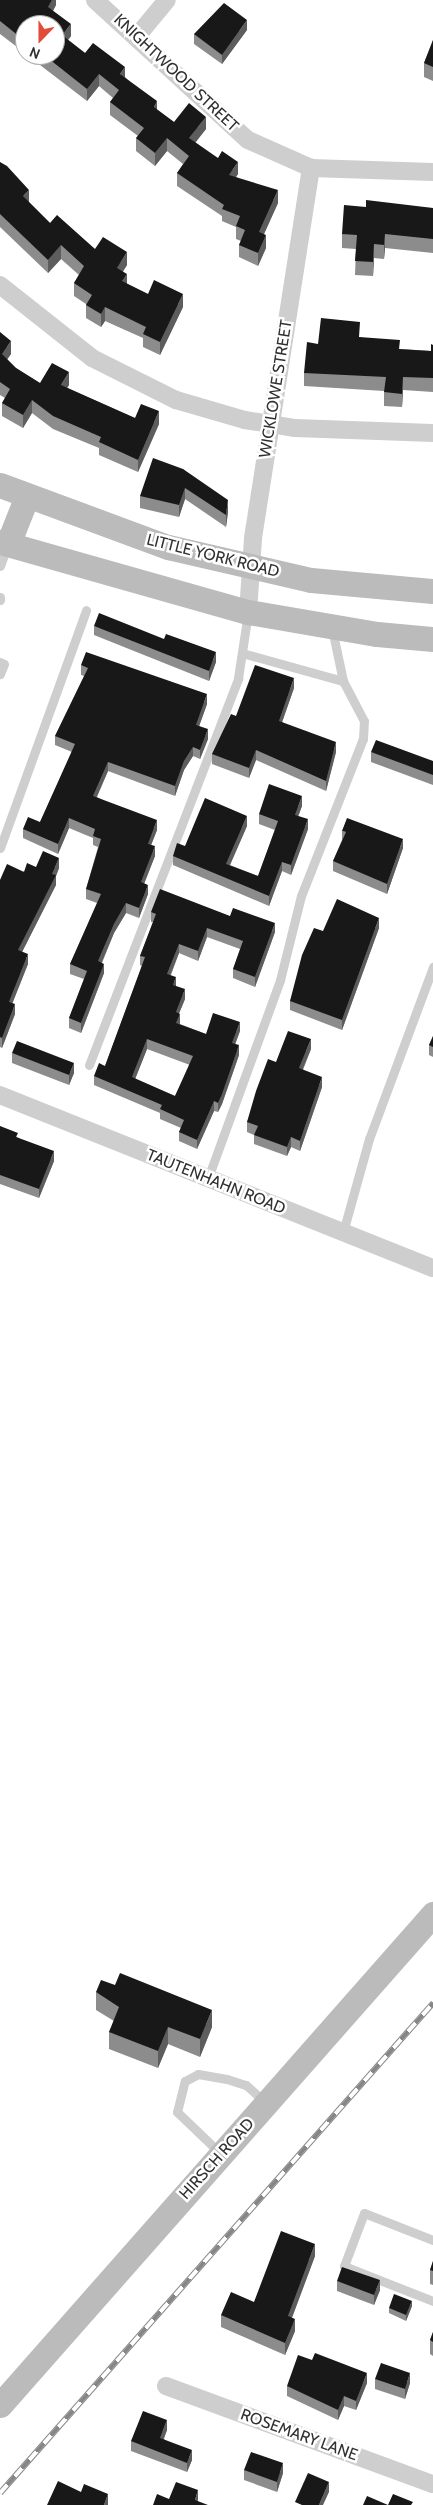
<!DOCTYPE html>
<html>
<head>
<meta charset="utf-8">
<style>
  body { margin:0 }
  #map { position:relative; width:433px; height:2505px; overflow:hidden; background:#fff; font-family:Cabin,sans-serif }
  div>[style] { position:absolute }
  .lane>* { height:9px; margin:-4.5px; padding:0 4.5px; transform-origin:4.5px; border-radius:4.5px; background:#cecece }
  .street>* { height:18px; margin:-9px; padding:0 9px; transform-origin:9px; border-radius:9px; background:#cecece }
  .secondary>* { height:25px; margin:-12.5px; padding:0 12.5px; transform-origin:12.5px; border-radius:12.5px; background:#bbb }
  .rail>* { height:5.5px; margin-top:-2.75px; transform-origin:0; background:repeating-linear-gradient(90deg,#fff 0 11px,#868686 0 22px); box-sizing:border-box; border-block:1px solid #868686 }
  .wall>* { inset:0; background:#8c8c8c }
  .shaded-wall>* { inset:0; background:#5d5d5d }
  .building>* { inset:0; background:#181818 }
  span { translate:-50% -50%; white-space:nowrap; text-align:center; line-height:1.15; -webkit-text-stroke:5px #fff; paint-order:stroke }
  .street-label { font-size:16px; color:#313131 }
  .north { position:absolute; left:15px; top:15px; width:50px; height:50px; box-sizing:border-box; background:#fff; border:1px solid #adadad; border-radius:50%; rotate:202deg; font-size:14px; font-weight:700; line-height:20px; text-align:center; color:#313131 }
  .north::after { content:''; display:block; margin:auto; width:18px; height:22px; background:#e14c39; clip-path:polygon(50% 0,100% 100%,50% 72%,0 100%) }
</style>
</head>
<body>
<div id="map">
  <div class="lane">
    <i style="left:0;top:566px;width:20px;rotate:-70deg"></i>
    <i style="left:0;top:597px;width:3px;rotate:90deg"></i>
    <i style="left:242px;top:653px;width:105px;rotate:15.5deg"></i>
    <i style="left:0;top:662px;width:4px;rotate:27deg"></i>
    <i style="left:4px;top:664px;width:11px;rotate:112deg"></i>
    <i style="left:0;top:848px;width:253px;rotate:-70.1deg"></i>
    <i style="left:89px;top:1065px;width:415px;rotate:-68.9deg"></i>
    <i style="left:238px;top:678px;width:66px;rotate:-81.3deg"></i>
    <i style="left:208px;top:1178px;width:211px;rotate:-70deg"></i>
    <i style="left:280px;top:980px;width:87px;rotate:-76deg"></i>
    <i style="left:301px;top:896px;width:169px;rotate:-68.5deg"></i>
    <i style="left:363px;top:739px;width:18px;rotate:-87deg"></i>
    <i style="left:364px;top:721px;width:45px;rotate:-117.7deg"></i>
    <i style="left:343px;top:681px;width:53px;rotate:-101.9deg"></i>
    <i style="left:343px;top:1232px;width:97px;rotate:-74.4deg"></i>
    <i style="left:369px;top:1139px;width:184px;rotate:-69.6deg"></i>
    <i style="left:221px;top:2154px;width:61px;rotate:-136.3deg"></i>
    <i style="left:177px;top:2112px;width:32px;rotate:-76deg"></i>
    <i style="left:185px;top:2081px;width:15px;rotate:-28deg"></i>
    <i style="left:198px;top:2074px;width:29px;rotate:10deg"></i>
    <i style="left:227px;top:2079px;width:20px;rotate:18deg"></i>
    <i style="left:246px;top:2085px;width:25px;rotate:42deg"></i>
    <i style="left:433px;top:2240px;width:74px;rotate:-158.6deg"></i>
    <i style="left:364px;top:2213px;width:57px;rotate:110.7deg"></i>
    <i style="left:344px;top:2266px;width:96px;rotate:21.5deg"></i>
  </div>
  <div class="street">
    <i style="left:95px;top:0;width:207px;rotate:42.5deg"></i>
    <i style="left:248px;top:140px;width:69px;rotate:24deg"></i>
    <i style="left:311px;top:168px;width:122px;rotate:1.9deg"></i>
    <i style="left:138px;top:35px;width:45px;rotate:-50.4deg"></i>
    <i style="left:0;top:285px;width:117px;rotate:38.4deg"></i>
    <i style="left:92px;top:358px;width:94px;rotate:26.6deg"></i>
    <i style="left:176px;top:400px;width:72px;rotate:16.2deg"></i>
    <i style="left:245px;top:420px;width:51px;rotate:9.1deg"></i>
    <i style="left:295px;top:428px;width:138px;rotate:2.1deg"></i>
    <i style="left:248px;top:612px;width:74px;rotate:-86.1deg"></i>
    <i style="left:253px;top:538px;width:375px;rotate:-81.1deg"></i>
    <i style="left:0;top:1095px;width:466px;rotate:21.8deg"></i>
    <i style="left:166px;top:2386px;width:284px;rotate:20.2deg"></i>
  </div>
  <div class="secondary">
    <i style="left:0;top:485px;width:179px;rotate:20.3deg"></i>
    <i style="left:168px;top:547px;width:147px;rotate:13deg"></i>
    <i style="left:311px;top:580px;width:122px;rotate:5.2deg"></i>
    <i style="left:0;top:542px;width:258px;rotate:15.8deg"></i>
    <i style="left:248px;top:612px;width:131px;rotate:9.7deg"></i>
    <i style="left:377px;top:634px;width:56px;rotate:5.1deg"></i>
    <i style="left:8px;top:544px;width:52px;rotate:-68.4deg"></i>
    <i style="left:0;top:2405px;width:655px;rotate:-48.59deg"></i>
  </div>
  <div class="rail">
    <i style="left:0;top:2493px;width:654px;rotate:-48.53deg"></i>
  </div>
  <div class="wall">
    <i style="clip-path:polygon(0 0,56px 0,56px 5px,53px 11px,71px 36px,68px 40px,85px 53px,125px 77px,157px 110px,174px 122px,206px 129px,195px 142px,238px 174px,236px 177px,278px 203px,264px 234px,266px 248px,258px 266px,239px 257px,239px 245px,241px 241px,236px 239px,236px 227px,222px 221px,222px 216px,177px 186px,177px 173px,183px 164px,167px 151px,155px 166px,136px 151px,136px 138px,138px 136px,110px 115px,110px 102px,113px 98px,99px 86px,87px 101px,27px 55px,55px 55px,25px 25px,25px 53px,0 34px)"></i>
    <i style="clip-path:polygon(247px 30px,222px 64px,194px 44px,194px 34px)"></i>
    <i style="clip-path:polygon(433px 40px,433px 81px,424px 77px,424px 63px)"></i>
    <i style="clip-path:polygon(0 162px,29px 202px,50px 223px,95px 249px,127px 265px,123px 271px,127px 284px,148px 294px,183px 307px,160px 355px,143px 347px,143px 338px,105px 321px,101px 327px,86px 318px,86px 304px,74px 296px,74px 283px,79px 275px,61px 259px,48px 273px,0 227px)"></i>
    <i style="clip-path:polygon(366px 207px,433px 208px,433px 253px,385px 248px,384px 259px,374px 258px,373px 276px,355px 275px,356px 249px,342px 248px,342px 234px)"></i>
    <i style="clip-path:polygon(0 332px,11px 354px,7px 359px,16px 368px,40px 383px,69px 385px,67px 388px,135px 418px,159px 424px,138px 472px,99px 455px,99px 448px,53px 429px,32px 413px,23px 428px,2px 416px,2px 403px,5px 398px,0 395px)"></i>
    <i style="clip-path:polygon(360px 337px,400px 349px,431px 351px,433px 345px,433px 392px,403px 390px,402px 407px,384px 406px,384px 391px,304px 386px,304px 373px,318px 344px)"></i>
    <i style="clip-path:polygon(183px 469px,228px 512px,226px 527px,185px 499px,179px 517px,140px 508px,140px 496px)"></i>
    <i style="clip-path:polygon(94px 626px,216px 662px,209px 681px,94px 635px)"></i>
    <i style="clip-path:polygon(81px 665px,207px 704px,199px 726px,208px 739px,200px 759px,193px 756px,184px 770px,175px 796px,108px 771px,97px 797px,157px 830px,151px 845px,155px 856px,144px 883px,148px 894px,139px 918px,126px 913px,114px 933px,102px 963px,104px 973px,81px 1033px,69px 1028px,69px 1018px,84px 979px,70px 974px,70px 964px,97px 903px,86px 899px,86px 889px,98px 847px,93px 845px,93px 838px,69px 828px,58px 854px,23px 838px,23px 829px,40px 822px,72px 752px,55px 745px,55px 736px,84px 676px,81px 675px)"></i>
    <i style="clip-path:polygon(294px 688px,282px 722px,336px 752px,326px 791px,256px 760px,249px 778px,212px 764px,212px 754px,236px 716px)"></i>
    <i style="clip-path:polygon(371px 752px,433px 761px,433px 785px,371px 762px)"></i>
    <i style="clip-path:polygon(302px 806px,298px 816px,308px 829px,291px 875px,282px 871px,269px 906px,173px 865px,173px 856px,185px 846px,247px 826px,230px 865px,258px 876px,275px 830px,259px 824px,259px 814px)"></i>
    <i style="clip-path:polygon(342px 831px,403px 848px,387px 894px,333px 871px,333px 861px,342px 840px)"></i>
    <i style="clip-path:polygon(36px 867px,59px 868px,56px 876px,56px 885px,22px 952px,28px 964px,12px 1003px,15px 1014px,2px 1048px,0 1047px,0 880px)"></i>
    <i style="clip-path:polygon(evenodd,151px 912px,230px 916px,275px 932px,255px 987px,233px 978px,233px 969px,240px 949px,207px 937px,198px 961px,179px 953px,171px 975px,176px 986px,185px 999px,179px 1013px,180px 1024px,206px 1034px,240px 1031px,235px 1044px,239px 1055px,222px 1104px,218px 1112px,214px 1111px,197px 1149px,179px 1141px,179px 1132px,181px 1128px,160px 1119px,160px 1113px,94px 1085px,94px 1076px,105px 1066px,142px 966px,140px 965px,140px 956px,153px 922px,151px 922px,151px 912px,147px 1049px,190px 1065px,175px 1096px,135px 1079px,147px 1049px)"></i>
    <i style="clip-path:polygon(379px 928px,342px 1030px,290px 1010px,290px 1001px,323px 931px)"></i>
    <i style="clip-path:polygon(433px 1036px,433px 1057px,429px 1055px,429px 1045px)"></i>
    <i style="clip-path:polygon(311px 1049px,303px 1070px,322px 1087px,300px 1151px,291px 1147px,287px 1156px,254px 1144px,254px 1135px,247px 1132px,247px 1122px,276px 1062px)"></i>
    <i style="clip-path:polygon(12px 1053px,74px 1073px,69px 1085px,12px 1063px)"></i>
    <i style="clip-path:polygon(0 1126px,54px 1161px,39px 1198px,0 1184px)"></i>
    <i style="clip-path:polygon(96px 1992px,212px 2027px,200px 2057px,168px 2044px,158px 2068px,109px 2049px,109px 2032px,114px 2021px,96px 2010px)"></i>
    <i style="clip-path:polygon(315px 2256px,292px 2318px,295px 2331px,285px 2355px,221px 2327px,221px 2315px,254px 2302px)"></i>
    <i style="clip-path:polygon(433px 2261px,433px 2285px,430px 2284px,430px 2270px)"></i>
    <i style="clip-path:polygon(337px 2281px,380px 2290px,374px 2305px,337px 2291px)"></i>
    <i style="clip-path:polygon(412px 2306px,406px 2321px,389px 2313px,389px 2308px)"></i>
    <i style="clip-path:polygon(433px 2332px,433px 2356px,430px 2354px,430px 2340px)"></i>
    <i style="clip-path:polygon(375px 2379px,410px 2383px,405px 2399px,375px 2389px)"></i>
    <i style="clip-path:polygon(367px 2383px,356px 2410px,344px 2406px,338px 2420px,287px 2396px,287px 2386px)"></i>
    <i style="clip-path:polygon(167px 2430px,164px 2439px,192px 2460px,187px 2472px,131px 2451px,131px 2441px)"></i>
    <i style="clip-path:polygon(244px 2470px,283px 2473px,277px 2492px,244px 2480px)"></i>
  </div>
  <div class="shaded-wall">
    <i style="clip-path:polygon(52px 0,56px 0,56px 5px,48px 20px,48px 7px)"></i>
    <i style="clip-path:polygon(247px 20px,247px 30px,222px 64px,222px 55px)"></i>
    <i style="clip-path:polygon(71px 24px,71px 36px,62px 48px,62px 35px)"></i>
    <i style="clip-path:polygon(125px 67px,125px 80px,120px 74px)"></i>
    <i style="clip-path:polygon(99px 74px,99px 86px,87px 101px,87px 89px)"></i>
    <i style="clip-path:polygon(157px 101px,157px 114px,154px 107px)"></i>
    <i style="clip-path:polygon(206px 117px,206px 129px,189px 151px,189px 138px)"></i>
    <i style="clip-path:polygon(167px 138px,167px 151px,155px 166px,155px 153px)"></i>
    <i style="clip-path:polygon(238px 162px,238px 174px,229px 187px,229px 175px)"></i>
    <i style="clip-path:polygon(29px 190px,29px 203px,23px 196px)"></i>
    <i style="clip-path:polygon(278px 190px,278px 203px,259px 245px,259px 232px)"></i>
    <i style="clip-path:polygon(385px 234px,385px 248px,384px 259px,384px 245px)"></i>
    <i style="clip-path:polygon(266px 235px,266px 248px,258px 266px,258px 253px)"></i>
    <i style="clip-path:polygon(374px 244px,374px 258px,373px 276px,373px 262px)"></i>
    <i style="clip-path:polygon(61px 245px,61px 259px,48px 273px,48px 260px)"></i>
    <i style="clip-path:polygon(127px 252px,127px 265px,117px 281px,117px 268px)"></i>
    <i style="clip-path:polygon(127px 274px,127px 287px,122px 281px)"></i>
    <i style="clip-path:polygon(183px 294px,183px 307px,160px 355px,160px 342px)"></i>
    <i style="clip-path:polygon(105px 307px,105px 321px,101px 327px,101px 314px)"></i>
    <i style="clip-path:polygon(11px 341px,11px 354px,2px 367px,2px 354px)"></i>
    <i style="clip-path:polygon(69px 372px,69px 385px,61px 398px,61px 385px)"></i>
    <i style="clip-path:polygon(403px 377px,403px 390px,402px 407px,402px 394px)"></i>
    <i style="clip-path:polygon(32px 400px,32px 413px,23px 428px,23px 415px)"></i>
    <i style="clip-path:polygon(159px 411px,159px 424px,138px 472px,138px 460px)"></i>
    <i style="clip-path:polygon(185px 488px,185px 499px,179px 517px,179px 505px)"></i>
    <i style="clip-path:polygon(228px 500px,228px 512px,226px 527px,226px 515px)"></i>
    <i style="clip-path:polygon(216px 652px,216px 662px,209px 681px,209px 671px)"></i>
    <i style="clip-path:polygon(294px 678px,294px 688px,279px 731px,279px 721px)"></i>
    <i style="clip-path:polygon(207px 694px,207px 704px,196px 735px,196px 725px)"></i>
    <i style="clip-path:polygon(208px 729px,208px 739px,200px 759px,200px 750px)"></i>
    <i style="clip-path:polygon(336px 742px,336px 752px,326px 791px,326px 781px)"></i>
    <i style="clip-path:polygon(193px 747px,193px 756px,184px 770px,175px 796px,175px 786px,184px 761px)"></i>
    <i style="clip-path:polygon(256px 750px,256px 760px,249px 778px,249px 768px)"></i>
    <i style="clip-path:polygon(108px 762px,108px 771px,93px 805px,93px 796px)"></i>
    <i style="clip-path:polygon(302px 796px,302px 806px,295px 825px,295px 815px)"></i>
    <i style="clip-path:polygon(247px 816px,247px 826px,226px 874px,226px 864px)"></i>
    <i style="clip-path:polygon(69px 818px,69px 828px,58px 854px,58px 844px)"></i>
    <i style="clip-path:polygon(308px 819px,308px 829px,291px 875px,291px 865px)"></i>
    <i style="clip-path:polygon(157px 820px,157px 830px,148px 853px,148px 844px)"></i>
    <i style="clip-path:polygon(403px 839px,403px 848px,387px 894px,387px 884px)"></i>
    <i style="clip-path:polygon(155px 846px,155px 856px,141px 892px,141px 882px)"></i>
    <i style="clip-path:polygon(59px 858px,59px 868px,56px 876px,56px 885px,18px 960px,18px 950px)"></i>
    <i style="clip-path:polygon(282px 862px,282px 871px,269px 906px,269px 896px)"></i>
    <i style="clip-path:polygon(148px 885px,148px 894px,139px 918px,139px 908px)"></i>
    <i style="clip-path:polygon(126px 903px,126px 913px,114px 933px,98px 971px,98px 961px,114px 924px)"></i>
    <i style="clip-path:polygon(379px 918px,379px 928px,342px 1030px,342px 1020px)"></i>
    <i style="clip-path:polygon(275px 923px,275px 932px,255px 987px,255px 977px)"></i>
    <i style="clip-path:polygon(207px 928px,207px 937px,198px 961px,198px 951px)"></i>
    <i style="clip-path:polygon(179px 944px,179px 953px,167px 983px,167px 974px)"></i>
    <i style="clip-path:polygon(28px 954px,28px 964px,9px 1012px,9px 1002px)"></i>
    <i style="clip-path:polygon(104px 964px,104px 973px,81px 1033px,81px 1023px)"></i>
    <i style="clip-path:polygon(176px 977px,176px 987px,173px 985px)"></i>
    <i style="clip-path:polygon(185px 989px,185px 999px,176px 1021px,176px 1012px)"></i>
    <i style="clip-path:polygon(15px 1004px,15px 1014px,2px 1048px,2px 1038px)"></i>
    <i style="clip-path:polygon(180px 1014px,180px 1023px,176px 1032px,176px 1023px)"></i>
    <i style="clip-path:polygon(240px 1022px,240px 1031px,232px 1053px,232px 1043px)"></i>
    <i style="clip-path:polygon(147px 1039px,147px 1049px,132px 1087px,132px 1077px)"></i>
    <i style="clip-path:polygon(311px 1039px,311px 1049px,299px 1078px,299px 1068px)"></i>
    <i style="clip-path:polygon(239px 1045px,239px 1055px,222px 1104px,218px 1112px,218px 1103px)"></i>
    <i style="clip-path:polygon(74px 1063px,74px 1073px,69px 1085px,69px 1075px)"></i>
    <i style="clip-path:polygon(322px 1077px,322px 1087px,300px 1151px,300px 1141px)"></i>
    <i style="clip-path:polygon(214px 1101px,214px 1111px,197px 1149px,197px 1140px)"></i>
    <i style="clip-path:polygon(291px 1137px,291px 1147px,287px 1156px,287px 1147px)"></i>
    <i style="clip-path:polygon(54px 1151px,54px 1161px,39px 1198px,39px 1189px)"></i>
    <i style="clip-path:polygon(212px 2010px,212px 2027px,200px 2057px,200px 2039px)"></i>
    <i style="clip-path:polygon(168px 2027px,168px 2044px,158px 2068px,158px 2051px)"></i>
    <i style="clip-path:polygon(315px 2244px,315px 2256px,288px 2328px,288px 2316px)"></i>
    <i style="clip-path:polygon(380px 2280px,380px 2290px,374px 2305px,374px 2295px)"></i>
    <i style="clip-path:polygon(412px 2301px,412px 2306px,406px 2321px,406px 2315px)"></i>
    <i style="clip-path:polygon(295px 2319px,295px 2331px,285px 2355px,285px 2343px)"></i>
    <i style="clip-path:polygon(367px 2373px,367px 2383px,356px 2410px,356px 2401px)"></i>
    <i style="clip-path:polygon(410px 2373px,410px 2383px,405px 2399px,405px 2389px)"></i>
    <i style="clip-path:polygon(344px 2396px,344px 2406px,338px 2420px,338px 2410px)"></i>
    <i style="clip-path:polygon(167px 2420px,167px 2430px,160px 2448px,160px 2438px)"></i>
    <i style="clip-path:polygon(192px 2450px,192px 2460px,187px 2472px,187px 2463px)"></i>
    <i style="clip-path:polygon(283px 2463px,283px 2473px,277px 2492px,277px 2482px)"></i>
    <i style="clip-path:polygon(329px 2482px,329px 2492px,323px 2505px,319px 2505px)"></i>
    <i style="clip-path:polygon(198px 2490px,198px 2500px,196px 2505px,195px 2500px)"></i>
    <i style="clip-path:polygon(108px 2494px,108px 2505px,104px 2505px)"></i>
  </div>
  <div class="building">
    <i style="clip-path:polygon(0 0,52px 0,48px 7px,71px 24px,62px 35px,85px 53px,93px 43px,125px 67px,120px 74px,157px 101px,154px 107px,174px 122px,189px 103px,206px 117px,189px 138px,218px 158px,222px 151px,238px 162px,229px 175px,278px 190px,259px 232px,266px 235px,258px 253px,239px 245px,245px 230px,236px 226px,240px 216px,222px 209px,224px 205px,177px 173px,189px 156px,167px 138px,155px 153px,136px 138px,144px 128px,110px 102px,119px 90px,99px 74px,87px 89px,44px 55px,55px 55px,55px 25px,25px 25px,25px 41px,0 21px)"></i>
    <i style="clip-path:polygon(224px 3px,247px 20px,222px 55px,194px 34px)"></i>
    <i style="clip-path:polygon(433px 40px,433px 67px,424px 63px)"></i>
    <i style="clip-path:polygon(0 162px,7px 166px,29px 190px,23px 196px,50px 223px,57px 215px,95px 249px,103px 237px,127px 252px,117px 268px,127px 274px,122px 281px,148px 294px,154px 280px,183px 294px,160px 342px,143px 334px,146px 327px,105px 307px,101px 314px,86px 305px,92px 295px,74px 283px,84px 266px,61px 245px,48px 260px,0 214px)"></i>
    <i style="clip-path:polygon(366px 200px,433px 208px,433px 239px,385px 234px,384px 245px,374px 244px,373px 262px,355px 261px,357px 235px,342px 234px,344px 205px,366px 207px)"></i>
    <i style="clip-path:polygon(321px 318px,360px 322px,359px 337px,400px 340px,399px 349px,431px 351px,431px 344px,433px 345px,433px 378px,403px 377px,402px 394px,384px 392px,386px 377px,304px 373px,307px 342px,318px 344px)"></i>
    <i style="clip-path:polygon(0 332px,11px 341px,2px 354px,16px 368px,40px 383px,52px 363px,69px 372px,61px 385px,135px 418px,141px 404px,159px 411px,138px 460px,99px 442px,101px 437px,53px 416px,32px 400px,23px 415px,2px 403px,10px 389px,0 382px)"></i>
    <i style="clip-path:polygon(153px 458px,183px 469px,228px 500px,226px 515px,185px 488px,179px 505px,140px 496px)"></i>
    <i style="clip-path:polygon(99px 613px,164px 639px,166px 634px,216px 652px,209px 671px,94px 626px)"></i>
    <i style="clip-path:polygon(86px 652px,207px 694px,196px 725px,208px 729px,200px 750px,193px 747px,184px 761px,175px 786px,108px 762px,93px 796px,157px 820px,148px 844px,155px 846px,141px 882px,148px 885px,139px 908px,126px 903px,114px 924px,98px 961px,104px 964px,81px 1023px,69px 1018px,87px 971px,70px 964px,101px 894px,86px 889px,101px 839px,93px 836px,95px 829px,69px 818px,58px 844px,23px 829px,28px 817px,40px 822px,75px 744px,55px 736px,88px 668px,81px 665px)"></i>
    <i style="clip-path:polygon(255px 665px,294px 678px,279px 721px,336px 742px,326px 781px,256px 750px,249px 768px,212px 754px,231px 714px,236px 716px)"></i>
    <i style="clip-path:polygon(376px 740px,433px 761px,433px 775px,371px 752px)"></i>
    <i style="clip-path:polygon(269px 784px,302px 796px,295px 815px,308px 819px,291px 865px,282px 862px,269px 896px,173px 856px,177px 843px,185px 846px,205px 798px,247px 816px,226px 864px,258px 876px,278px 821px,259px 814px)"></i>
    <i style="clip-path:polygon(347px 818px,403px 839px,387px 884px,333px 861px,346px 832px,342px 831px)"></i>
    <i style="clip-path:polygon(43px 851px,59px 858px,52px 874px,56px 875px,18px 950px,28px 954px,9px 1002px,15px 1004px,2px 1038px,0 1037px,0 880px,7px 864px,24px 872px,27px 863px,36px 867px)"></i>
    <i style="clip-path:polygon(evenodd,160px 889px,230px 916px,233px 908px,275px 923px,255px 977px,233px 969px,243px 941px,207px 928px,198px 951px,179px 944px,167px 974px,176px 977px,173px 985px,185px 989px,176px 1012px,180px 1014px,176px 1023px,206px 1034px,213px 1013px,240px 1022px,232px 1043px,239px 1045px,222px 1094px,218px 1103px,214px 1101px,197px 1140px,179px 1132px,184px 1120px,160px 1109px,162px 1105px,94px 1076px,99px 1063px,105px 1066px,145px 957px,140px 956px,156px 914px,151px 912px,160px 889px,147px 1039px,193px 1056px,175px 1096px,132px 1077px,147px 1039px)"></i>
    <i style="clip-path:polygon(337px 899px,379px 918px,342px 1020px,290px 1001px,302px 955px,314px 928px,323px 931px)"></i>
    <i style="clip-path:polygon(288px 1031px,311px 1039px,299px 1068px,322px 1077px,300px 1141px,291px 1137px,287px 1147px,254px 1135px,258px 1126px,247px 1122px,256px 1091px,268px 1059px,276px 1062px)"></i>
    <i style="clip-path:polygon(433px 1036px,433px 1047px,429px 1045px)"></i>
    <i style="clip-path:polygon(17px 1041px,74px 1063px,69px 1075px,12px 1053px)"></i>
    <i style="clip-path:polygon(0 1126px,18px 1133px,16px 1137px,54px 1151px,39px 1189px,0 1175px)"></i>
    <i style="clip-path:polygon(120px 1973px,212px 2010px,200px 2039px,168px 2027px,158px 2051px,109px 2032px,119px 2007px,96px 1992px,101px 1980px,115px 1985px)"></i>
    <i style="clip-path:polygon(281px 2231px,315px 2244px,288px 2316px,295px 2319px,285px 2343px,221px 2315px,231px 2292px,254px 2302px)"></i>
    <i style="clip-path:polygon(433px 2261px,433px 2271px,430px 2270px)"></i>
    <i style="clip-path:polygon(342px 2267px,380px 2280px,374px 2295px,337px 2281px)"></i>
    <i style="clip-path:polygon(394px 2294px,412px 2301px,406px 2315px,389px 2308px)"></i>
    <i style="clip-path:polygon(433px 2332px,433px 2342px,430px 2340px)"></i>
    <i style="clip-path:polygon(315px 2353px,367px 2373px,356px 2401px,344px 2396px,338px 2410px,287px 2386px,298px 2355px,312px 2360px)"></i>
    <i style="clip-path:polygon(381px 2363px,410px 2373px,405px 2389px,375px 2379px)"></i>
    <i style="clip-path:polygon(143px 2411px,167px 2420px,160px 2438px,192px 2450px,187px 2463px,131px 2441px)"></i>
    <i style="clip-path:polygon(251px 2452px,283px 2463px,277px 2482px,244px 2470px)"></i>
    <i style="clip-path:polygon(308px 2473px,329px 2482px,319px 2505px,302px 2505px,295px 2502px)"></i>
    <i style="clip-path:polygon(58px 2481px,81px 2492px,84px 2484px,108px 2494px,104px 2505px,47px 2505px)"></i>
    <i style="clip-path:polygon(176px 2482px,198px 2490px,195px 2500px,208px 2505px,153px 2505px,157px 2494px,169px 2499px)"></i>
    <i style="clip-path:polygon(393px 2494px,413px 2502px,411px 2505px,363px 2505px,367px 2496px,388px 2505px)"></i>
  </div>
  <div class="street-label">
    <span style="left:176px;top:73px;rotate:43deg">KNIGHTWOOD STREET</span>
    <span style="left:276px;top:389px;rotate:-81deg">WICKLOWE STREET</span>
    <span style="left:213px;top:556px;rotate:14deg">LITTLE YORK ROAD</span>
    <span style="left:216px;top:1182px;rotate:22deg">TAUTENHAHN ROAD</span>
    <span style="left:217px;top:2159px;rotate:-48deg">HIRSCH ROAD</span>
    <span style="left:299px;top:2435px;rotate:20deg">ROSEMARY LANE</span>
  </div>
  <div class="north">N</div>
</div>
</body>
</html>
